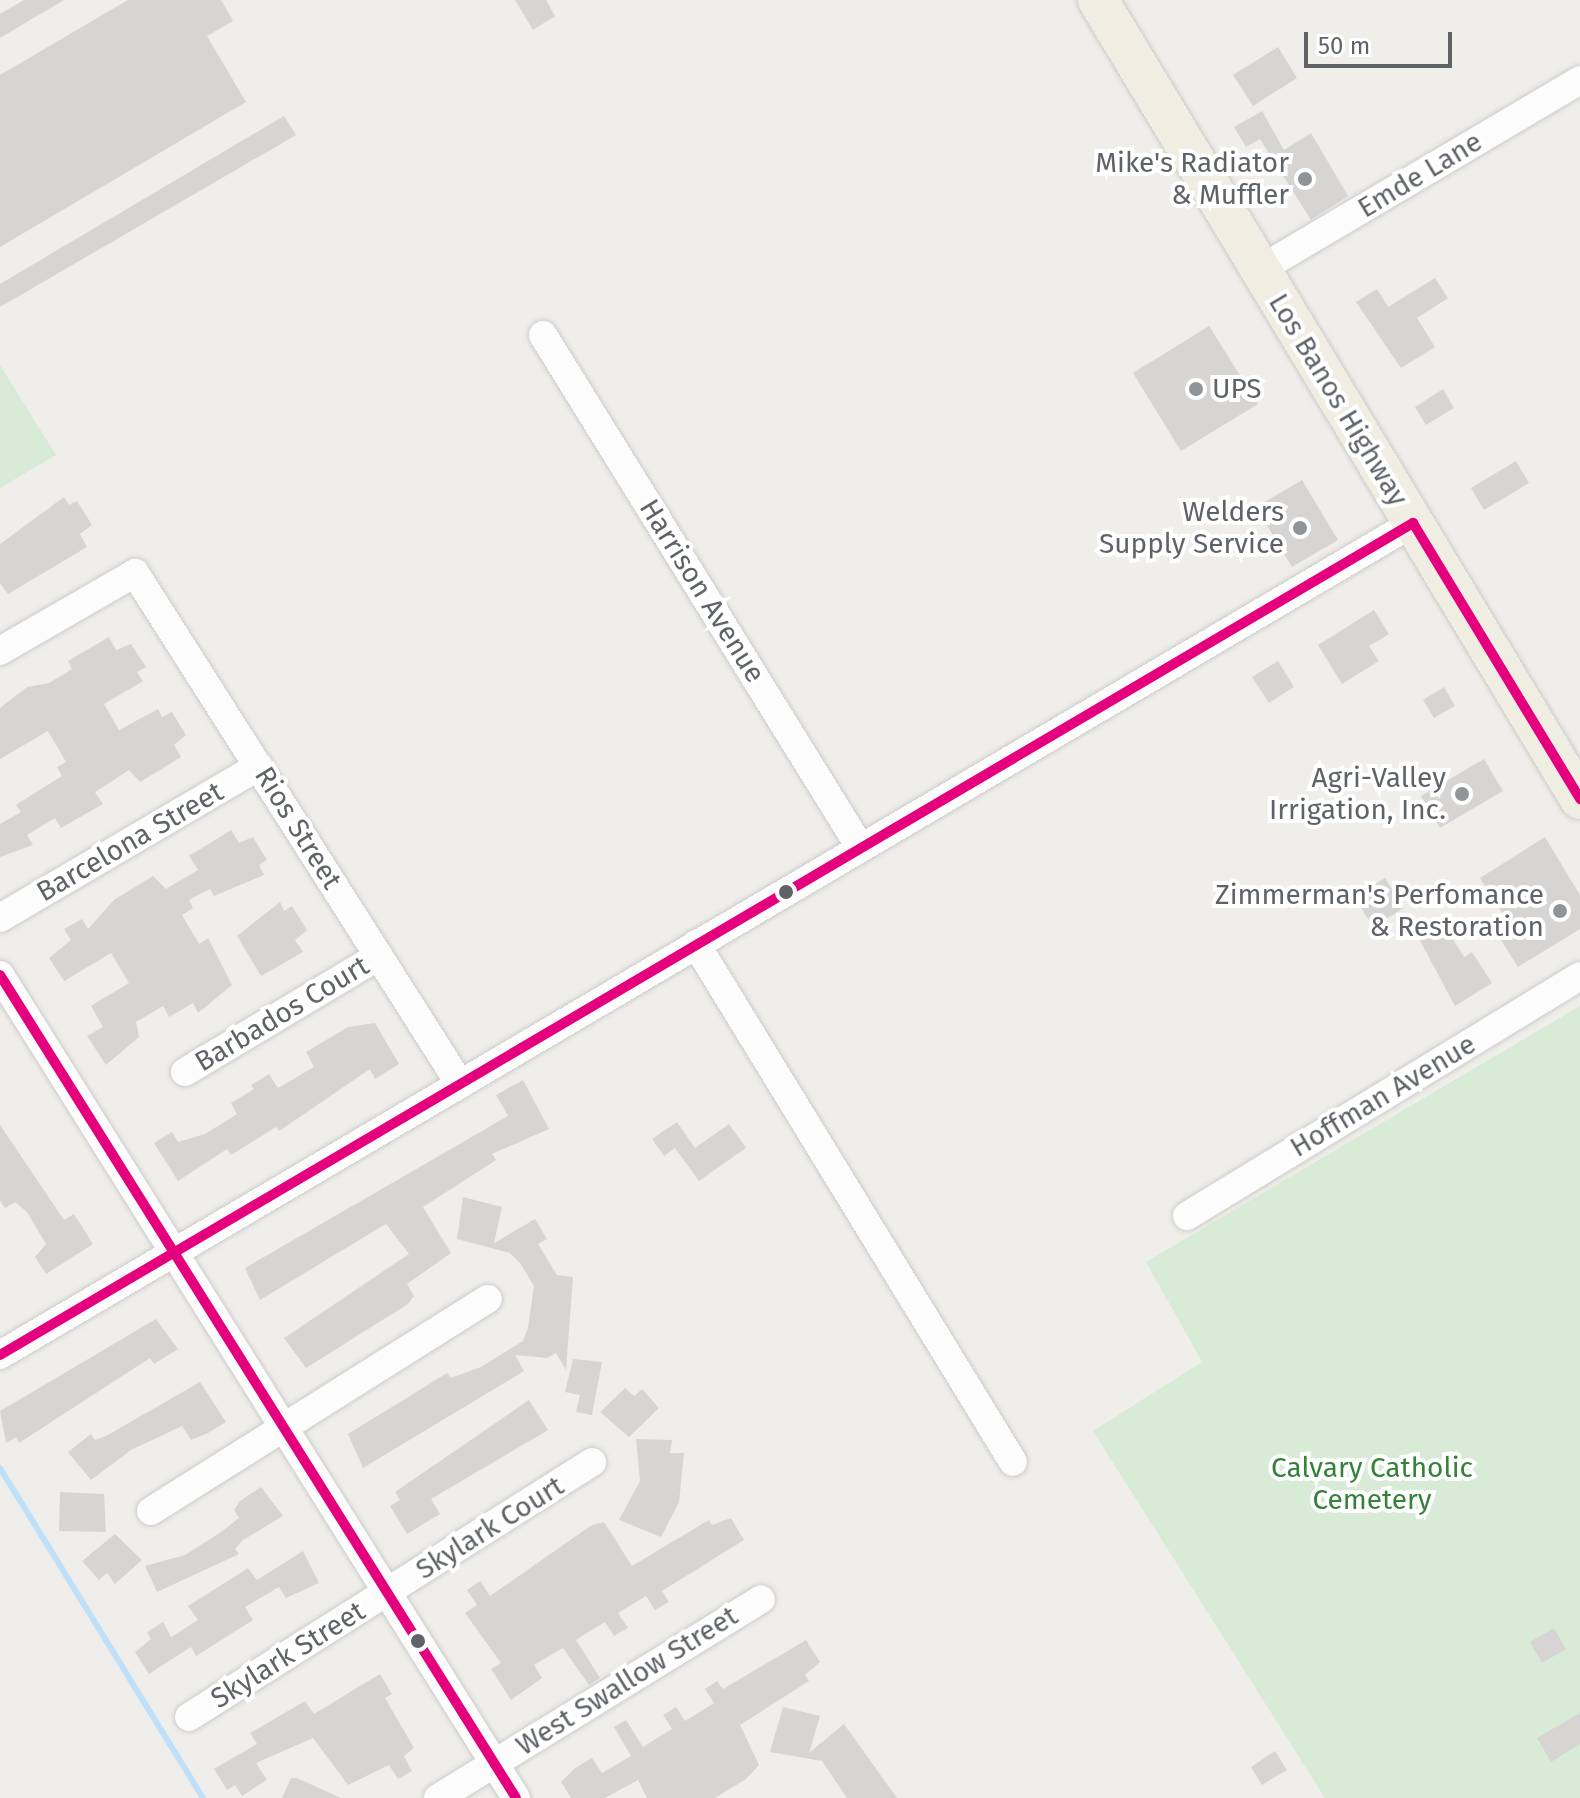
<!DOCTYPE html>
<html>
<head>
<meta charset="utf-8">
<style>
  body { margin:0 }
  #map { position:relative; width:1580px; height:1798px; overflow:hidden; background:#efeeea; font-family:"Fira Sans",sans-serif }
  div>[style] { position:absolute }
  .green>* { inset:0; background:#d8ebd6 }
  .stream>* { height:6px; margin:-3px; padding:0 3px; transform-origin:3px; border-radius:3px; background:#bfe0f9 }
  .building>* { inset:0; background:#d6d5d3 }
  .roads { filter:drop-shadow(0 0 2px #cbcccc) drop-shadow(0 0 2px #cbcccc) }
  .minor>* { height:28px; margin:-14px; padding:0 14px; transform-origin:14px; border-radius:14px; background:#fdfcfc }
  .highway>* { height:40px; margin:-20px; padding:0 20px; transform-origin:20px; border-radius:20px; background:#f0ede3 }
  .bus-1>* { height:10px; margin:-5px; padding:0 5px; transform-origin:5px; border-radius:5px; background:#e5007d }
  .dots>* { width:22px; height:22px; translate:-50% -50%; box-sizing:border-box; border:4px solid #fff; border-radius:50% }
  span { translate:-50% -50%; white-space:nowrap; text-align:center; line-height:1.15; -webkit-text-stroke:8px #fff; paint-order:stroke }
  .poi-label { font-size:28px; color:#5f6368 }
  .right { translate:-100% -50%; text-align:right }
  .left { translate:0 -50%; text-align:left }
  .street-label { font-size:28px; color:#5f6368 }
  .park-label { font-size:28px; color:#348238 }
  .scale { position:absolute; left:1304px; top:32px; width:148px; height:36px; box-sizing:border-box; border:4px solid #5f6368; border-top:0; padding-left:10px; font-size:24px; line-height:28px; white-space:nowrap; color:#5f6368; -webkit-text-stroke:6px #fff; paint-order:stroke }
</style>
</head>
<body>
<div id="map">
  <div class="green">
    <i style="clip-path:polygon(0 365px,56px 455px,0 488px)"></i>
    <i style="clip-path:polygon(1580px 1006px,1580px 1798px,1325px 1798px,1093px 1431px,1202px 1362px,1146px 1262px)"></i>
  </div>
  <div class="stream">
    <i style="left:0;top:1468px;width:387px;rotate:58.4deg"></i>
  </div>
  <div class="building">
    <i style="clip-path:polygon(24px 0,64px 0,0 38px,0 14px)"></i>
    <i style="clip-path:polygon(128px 0,221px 0,233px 21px,207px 36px,246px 102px,0 247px,0 75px)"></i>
    <i style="clip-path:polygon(515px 0,546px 0,555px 16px,533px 30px)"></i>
    <i style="clip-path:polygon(1278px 47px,1297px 78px,1253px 106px,1233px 75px)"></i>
    <i style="clip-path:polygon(1262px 111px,1284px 150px,1311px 133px,1348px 196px,1311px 220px,1260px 139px,1246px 147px,1234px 127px)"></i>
    <i style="clip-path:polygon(284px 116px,296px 135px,0 307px,0 284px)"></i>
    <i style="clip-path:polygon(1435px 278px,1448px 298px,1417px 318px,1435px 347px,1401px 368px,1356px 302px,1377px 289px,1388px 307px)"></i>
    <i style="clip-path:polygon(1209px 326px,1258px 404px,1181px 451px,1133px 373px)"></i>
    <i style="clip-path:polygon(1443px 389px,1454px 408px,1426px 425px,1415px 407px)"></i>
    <i style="clip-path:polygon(1516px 461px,1529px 483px,1484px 510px,1471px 488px)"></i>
    <i style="clip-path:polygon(1302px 480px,1338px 540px,1292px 567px,1256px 507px)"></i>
    <i style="clip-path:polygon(64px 497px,69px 505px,77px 501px,92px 525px,80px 534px,87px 547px,8px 594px,0 583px,0 544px)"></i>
    <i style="clip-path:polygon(1374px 610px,1389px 634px,1369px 646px,1379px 661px,1342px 684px,1318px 645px)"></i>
    <i style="clip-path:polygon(109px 637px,116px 650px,131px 644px,146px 667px,137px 672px,143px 681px,104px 704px,119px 730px,158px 709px,162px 717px,172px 712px,186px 735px,174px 745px,181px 757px,140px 782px,129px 770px,95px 792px,103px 804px,61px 828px,55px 818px,27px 835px,33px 845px,0 857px,0 824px,21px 812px,16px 805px,62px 776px,57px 767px,66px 762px,48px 731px,0 759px,0 708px,27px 687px,49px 683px,72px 669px,68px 661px)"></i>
    <i style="clip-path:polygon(1278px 661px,1294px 687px,1269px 703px,1252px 677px)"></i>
    <i style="clip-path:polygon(1444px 687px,1455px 706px,1434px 718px,1423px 700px)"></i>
    <i style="clip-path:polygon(1484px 759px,1503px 791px,1440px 828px,1421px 796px)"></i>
    <i style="clip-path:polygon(231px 830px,239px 843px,253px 837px,267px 860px,259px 865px,264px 875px,214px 896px,210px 889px,189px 900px,193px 908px,182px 915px,199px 944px,208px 938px,232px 985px,198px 1013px,193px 1003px,169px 1017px,163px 1006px,136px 1022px,139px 1037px,106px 1065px,87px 1036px,103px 1027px,91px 1006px,129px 983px,111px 953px,64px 981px,49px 958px,71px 940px,64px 929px,82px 919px,88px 929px,114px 900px,153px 876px,166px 889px,198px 870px,189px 856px)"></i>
    <i style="clip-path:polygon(1545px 837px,1580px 895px,1580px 929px,1518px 967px,1499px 937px,1512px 929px,1480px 878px)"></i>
    <i style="clip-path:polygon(1385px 878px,1404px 908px,1373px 927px,1354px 897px)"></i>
    <i style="clip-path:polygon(280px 902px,284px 911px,292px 906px,307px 930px,295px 940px,303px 952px,261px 976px,237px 936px)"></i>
    <i style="clip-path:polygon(1441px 920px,1464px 957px,1472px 952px,1492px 983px,1455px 1006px,1417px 935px)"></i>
    <i style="clip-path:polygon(375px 1023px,399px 1064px,375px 1079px,370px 1069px,279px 1131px,276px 1127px,231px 1155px,227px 1149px,178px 1181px,154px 1143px,172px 1132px,178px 1142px,205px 1134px,237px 1114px,231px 1103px,254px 1089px,251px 1085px,269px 1074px,278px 1088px,314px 1067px,306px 1052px,348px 1027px)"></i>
    <i style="clip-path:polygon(523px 1080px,549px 1129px,492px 1154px,496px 1160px,423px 1207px,451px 1253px,407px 1284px,414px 1296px,408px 1304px,306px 1368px,284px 1338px,409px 1254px,386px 1224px,260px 1300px,245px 1268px,508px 1116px,496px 1095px)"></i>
    <i style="clip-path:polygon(677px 1122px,695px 1148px,729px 1124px,746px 1148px,699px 1181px,675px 1148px,664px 1156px,652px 1139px)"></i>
    <i style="clip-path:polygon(0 1125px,64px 1220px,74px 1214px,93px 1244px,46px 1274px,35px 1257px,46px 1244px,26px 1211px,15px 1202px,5px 1208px,0 1200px)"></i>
    <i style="clip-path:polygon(463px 1197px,502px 1207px,494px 1243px,535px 1219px,547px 1239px,538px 1244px,557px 1275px,573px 1277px,566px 1370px,556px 1353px,547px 1358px,515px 1355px,524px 1371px,363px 1468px,348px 1434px,447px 1373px,451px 1378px,481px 1367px,523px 1341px,528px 1328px,534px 1286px,520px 1263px,510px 1253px,457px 1239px)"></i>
    <i style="clip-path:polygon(156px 1319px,178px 1349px,154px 1364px,150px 1358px,19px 1443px,16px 1437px,6px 1443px,0 1411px)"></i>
    <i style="clip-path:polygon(573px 1359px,602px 1362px,592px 1415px,576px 1412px,580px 1395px,565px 1392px)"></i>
    <i style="clip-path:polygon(200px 1382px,226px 1422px,208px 1433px,191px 1440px,182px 1426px,131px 1450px,91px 1480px,68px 1452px,91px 1434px,95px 1440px,106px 1436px)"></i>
    <i style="clip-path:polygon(625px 1388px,634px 1396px,642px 1389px,659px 1408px,629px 1437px,600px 1412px)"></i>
    <i style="clip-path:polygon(529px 1400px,548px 1430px,431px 1499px,440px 1514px,407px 1534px,390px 1506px,400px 1500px,395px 1492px)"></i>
    <i style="clip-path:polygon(636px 1439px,672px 1440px,670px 1453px,684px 1453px,679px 1502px,661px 1537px,619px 1520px,640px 1481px)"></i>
    <i style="clip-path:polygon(261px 1487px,283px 1516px,243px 1540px,235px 1549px,239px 1554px,157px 1592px,145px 1566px,185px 1555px,221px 1532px,239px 1518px,234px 1510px,240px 1501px)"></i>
    <i style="clip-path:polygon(60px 1492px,104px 1494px,106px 1532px,59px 1531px)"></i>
    <i style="clip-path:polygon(731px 1518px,744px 1540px,662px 1591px,669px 1602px,655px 1610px,646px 1596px,618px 1613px,628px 1628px,614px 1636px,605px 1622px,576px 1640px,600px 1678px,589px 1685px,563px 1648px,534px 1665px,542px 1678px,511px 1700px,491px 1669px,501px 1663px,465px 1613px,477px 1605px,467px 1590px,480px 1581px,490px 1596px,592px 1525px,604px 1522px,632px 1566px,709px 1520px,712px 1525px)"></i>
    <i style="clip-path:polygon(115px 1534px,142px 1560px,115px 1584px,107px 1573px,99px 1580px,82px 1561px)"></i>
    <i style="clip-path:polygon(303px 1551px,319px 1583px,286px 1598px,279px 1587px,245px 1607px,253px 1620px,196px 1656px,191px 1647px,149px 1674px,135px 1652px,151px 1639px,147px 1632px,163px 1622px,171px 1637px,198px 1620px,188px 1606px,248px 1568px,257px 1580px)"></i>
    <i style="clip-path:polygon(1554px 1628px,1566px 1649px,1542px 1663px,1530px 1642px)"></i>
    <i style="clip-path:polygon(806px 1640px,820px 1662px,805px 1675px,809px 1681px,740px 1725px,759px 1765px,746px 1779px,715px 1798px,647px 1798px,638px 1780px,605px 1798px,571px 1798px,561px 1782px,574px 1769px,592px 1758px,602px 1773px,631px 1756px,614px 1727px,626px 1720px,643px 1747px,672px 1729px,663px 1715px,676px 1707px,685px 1721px,714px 1703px,705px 1689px,717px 1681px,723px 1689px)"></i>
    <i style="clip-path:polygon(380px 1674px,392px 1694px,385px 1698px,414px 1748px,404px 1756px,412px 1771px,398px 1779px,389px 1765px,348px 1785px,313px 1738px,256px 1763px,267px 1780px,242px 1796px,235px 1785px,227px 1790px,214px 1769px,257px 1744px,250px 1733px,305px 1701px,314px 1714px)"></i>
    <i style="clip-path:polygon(783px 1707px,820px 1716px,809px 1753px,844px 1724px,897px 1798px,847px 1798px,822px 1761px,770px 1752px)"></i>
    <i style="clip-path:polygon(1580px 1713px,1580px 1744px,1551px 1762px,1537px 1738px)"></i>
    <i style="clip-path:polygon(1275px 1751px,1287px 1770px,1262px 1785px,1251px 1767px)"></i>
    <i style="clip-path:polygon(291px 1778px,297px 1778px,341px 1798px,282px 1798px)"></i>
  </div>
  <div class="roads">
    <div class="minor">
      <i style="left:1259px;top:270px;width:373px;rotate:-30.6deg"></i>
      <i style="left:543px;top:335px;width:602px;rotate:58.24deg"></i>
      <i style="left:0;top:651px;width:156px;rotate:-30deg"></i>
      <i style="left:135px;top:573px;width:606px;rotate:57.54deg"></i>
      <i style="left:0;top:918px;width:300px;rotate:-30.4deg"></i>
      <i style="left:696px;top:944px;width:607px;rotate:58.53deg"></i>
      <i style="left:0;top:975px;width:971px;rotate:57.91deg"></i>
      <i style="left:185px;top:1072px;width:226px;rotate:-30.9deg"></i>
      <i style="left:1187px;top:1216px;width:460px;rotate:-31.4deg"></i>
      <i style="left:0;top:1355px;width:1640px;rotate:-30.49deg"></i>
      <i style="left:151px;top:1511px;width:398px;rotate:-32.2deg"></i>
      <i style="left:189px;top:1717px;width:477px;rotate:-32.3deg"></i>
      <i style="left:438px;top:1798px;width:379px;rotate:-31.6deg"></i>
    </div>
    <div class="highway">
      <i style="left:1098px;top:0;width:933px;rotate:58.9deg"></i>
    </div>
  </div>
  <div class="bus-1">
    <i style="left:0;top:975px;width:971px;rotate:57.91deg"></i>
    <i style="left:0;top:1355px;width:1640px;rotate:-30.49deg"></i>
    <i style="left:1413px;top:523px;width:323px;rotate:58.8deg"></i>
  </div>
  <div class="dots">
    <i style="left:1305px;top:179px;background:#919496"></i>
    <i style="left:1196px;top:389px;background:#919496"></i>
    <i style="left:1300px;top:528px;background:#919496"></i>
    <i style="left:1462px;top:794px;background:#919496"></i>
    <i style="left:786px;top:892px;background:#5f6368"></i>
    <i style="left:1560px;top:911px;background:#919496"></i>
    <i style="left:418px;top:1641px;background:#5f6368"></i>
  </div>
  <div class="poi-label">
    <span class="right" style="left:1289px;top:179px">Mike's Radiator<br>&amp; Muffler</span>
    <span class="left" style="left:1212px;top:389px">UPS</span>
    <span class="right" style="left:1284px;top:528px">Welders<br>Supply Service</span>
    <span class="right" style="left:1446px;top:794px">Agri-Valley<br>Irrigation, Inc.</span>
    <span class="right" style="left:1544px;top:911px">Zimmerman's Perfomance<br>&amp; Restoration</span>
  </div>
  <div class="street-label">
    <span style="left:1420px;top:175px;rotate:-31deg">Emde Lane</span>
    <span style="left:1338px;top:400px;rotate:59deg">Los Banos Highway</span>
    <span style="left:702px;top:591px;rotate:58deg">Harrison Avenue</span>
    <span style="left:298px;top:828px;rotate:58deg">Rios Street</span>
    <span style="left:130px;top:842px;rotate:-30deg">Barcelona Street</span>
    <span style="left:282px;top:1014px;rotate:-31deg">Barbados Court</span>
    <span style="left:1383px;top:1096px;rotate:-31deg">Hoffman Avenue</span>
    <span style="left:490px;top:1528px;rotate:-32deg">Skylark Court</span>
    <span style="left:288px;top:1655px;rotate:-32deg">Skylark Street</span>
    <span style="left:627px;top:1681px;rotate:-32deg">West Swallow Street</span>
  </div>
  <div class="park-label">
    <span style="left:1372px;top:1484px">Calvary Catholic<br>Cemetery</span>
  </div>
  <div class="scale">50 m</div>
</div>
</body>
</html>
